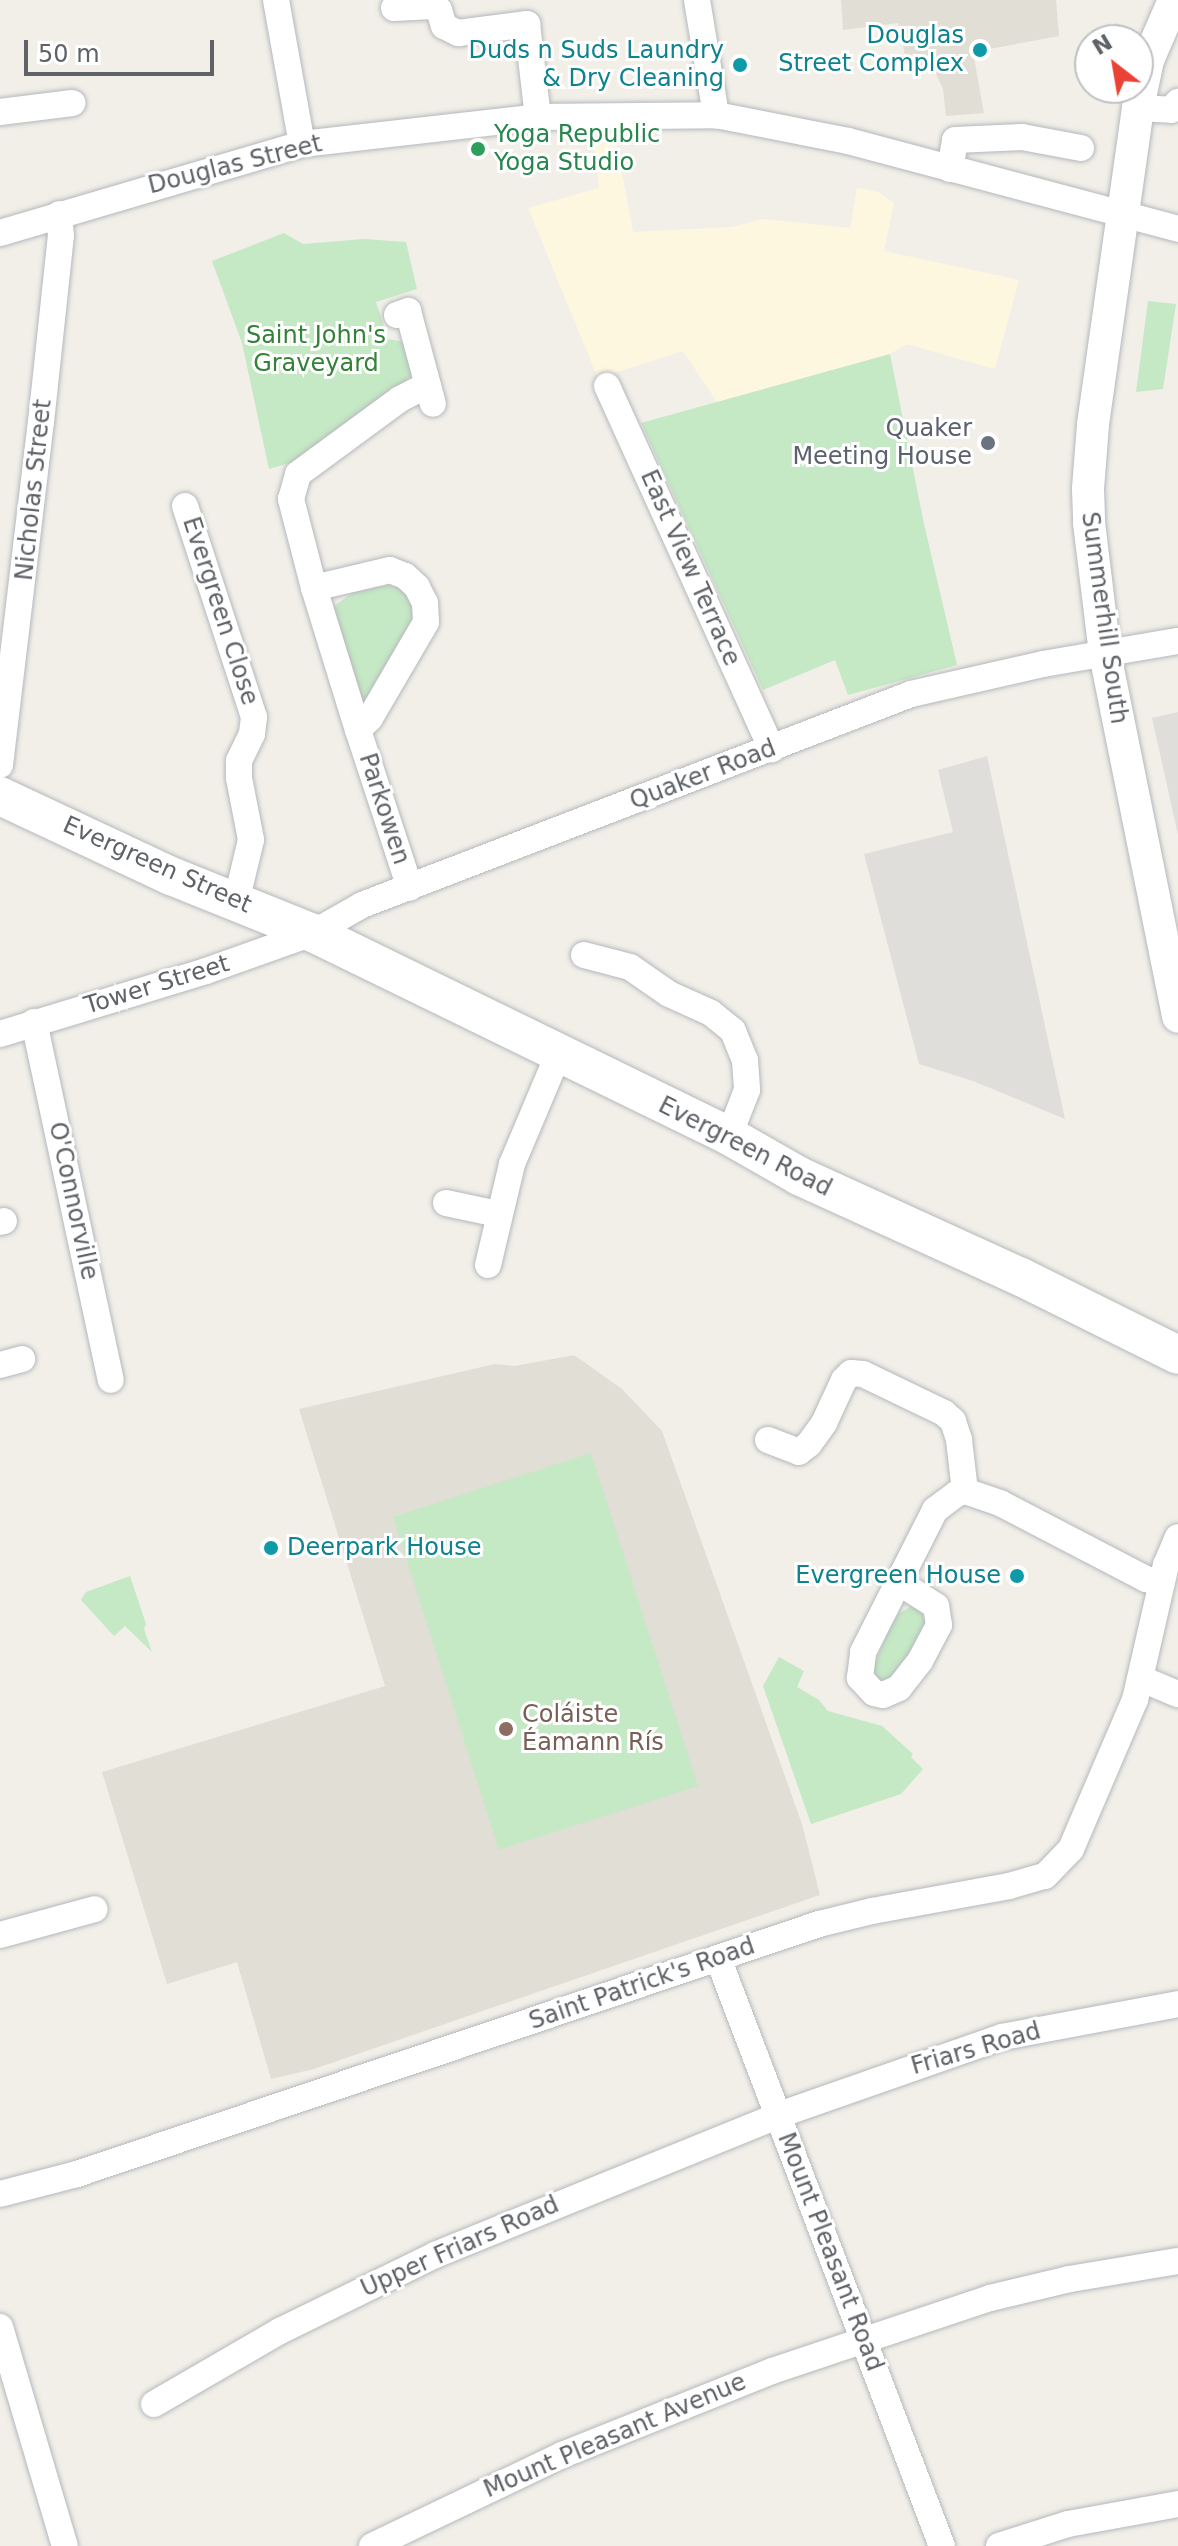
<!DOCTYPE html>
<html>
<head>
<meta charset="utf-8">
<style>
  body { margin:0 }
  #map { position:relative; width:1178px; height:2546px; overflow:hidden; background:#f1efe8; font-family:"DejaVu Sans",sans-serif }
  div>[style] { position:absolute }
  .commercial>* { inset:0; background:#fef7e0 }
  .industrial>* { inset:0; background:#e0deda }
  .education>* { inset:0; background:#e1ded6 }
  .green>* { inset:0; background:#c5e8c5 }
  .roads { filter:drop-shadow(0 0 2px #b5b8bc) drop-shadow(0 0 2px #b5b8bc) }
  .minor>* { height:26px; margin:-13px; padding:0 13px; transform-origin:13px; border-radius:13px; background:#fff }
  .tertiary>* { height:32px; margin:-16px; padding:0 16px; transform-origin:16px; border-radius:16px; background:#fff }
  .secondary>* { height:38px; margin:-19px; padding:0 19px; transform-origin:19px; border-radius:19px; background:#fff }
  .dots>* { width:22px; height:22px; translate:-50% -50%; box-sizing:border-box; border:4px solid #fff; border-radius:50% }
  span { translate:-50% -50%; white-space:nowrap; text-align:center; line-height:1.15; -webkit-text-stroke:6px #fff; paint-order:stroke }
  .culture-label { font-size:24px; color:#0d838f }
  .right { translate:-100% -50%; text-align:right }
  .left { translate:0 -50%; text-align:left }
  .leisure-label { font-size:24px; color:#27864d }
  .street-label { font-size:24px; color:#5f6368 }
  .park-label { font-size:24px; color:#348238 }
  .worship-label { font-size:24px; color:#5b616d }
  .education-label { font-size:24px; color:#785e54 }
  .north { position:absolute; left:1074px; top:24px; width:80px; height:80px; box-sizing:border-box; background:#fff; border:2px solid #bfc1c3; border-radius:50%; rotate:329deg; font-size:22px; font-weight:700; line-height:32px; text-align:center; color:#5f6368 }
  .north::after { content:''; display:block; margin:auto; width:28px; height:36px; background:#ea4335; clip-path:polygon(50% 0,100% 100%,50% 72%,0 100%) }
  .scale { position:absolute; left:24px; top:40px; width:190px; height:36px; box-sizing:border-box; border:4px solid #5f6368; border-top:0; padding-left:10px; font-size:24px; line-height:28px; white-space:nowrap; color:#5f6368; -webkit-text-stroke:6px #fff; paint-order:stroke }
</style>
</head>
<body>
<div id="map">
  <div class="commercial">
    <i style="clip-path:polygon(616px 141px,633px 232px,732px 227px,763px 219px,850px 228px,857px 188px,879px 192px,894px 203px,884px 251px,1019px 280px,995px 369px,907px 344px,890px 354px,717px 402px,683px 351px,598px 378px,528px 208px,599px 188px,594px 144px)"></i>
  </div>
  <div class="industrial">
    <i style="clip-path:polygon(1178px 712px,1178px 835px,1152px 718px)"></i>
    <i style="clip-path:polygon(987px 756px,1065px 1119px,973px 1081px,919px 1064px,864px 854px,953px 832px,938px 770px)"></i>
  </div>
  <div class="education">
    <i style="clip-path:polygon(841px 0,1056px 0,1059px 36px,973px 52px,984px 113px,946px 116px,943px 89px,932px 65px,908px 69px,898px 23px,843px 30px)"></i>
    <i style="clip-path:polygon(574px 1355px,622px 1389px,662px 1431px,802px 1824px,820px 1895px,314px 2069px,271px 2079px,237px 1962px,167px 1984px,102px 1772px,385px 1686px,299px 1409px,495px 1364px,515px 1366px)"></i>
  </div>
  <div class="green">
    <i style="clip-path:polygon(284px 233px,303px 244px,364px 239px,406px 242px,417px 289px,376px 302px,388px 339px,404px 342px,415px 370px,405px 382px,300px 460px,269px 469px,242px 343px,212px 261px)"></i>
    <i style="clip-path:polygon(1148px 301px,1176px 304px,1163px 389px,1136px 392px)"></i>
    <i style="clip-path:polygon(890px 354px,924px 524px,957px 665px,848px 695px,835px 660px,763px 690px,641px 423px)"></i>
    <i style="clip-path:polygon(388px 585px,401px 588px,414px 602px,413px 623px,363px 708px,333px 607px,352px 593px)"></i>
    <i style="clip-path:polygon(591px 1453px,698px 1786px,499px 1850px,393px 1517px)"></i>
    <i style="clip-path:polygon(130px 1576px,146px 1624px,144px 1629px,152px 1652px,125px 1626px,114px 1636px,81px 1600px,86px 1592px)"></i>
    <i style="clip-path:polygon(912px 1606px,922px 1613px,927px 1628px,924px 1637px,892px 1678px,878px 1681px,871px 1673px,888px 1631px,899px 1613px)"></i>
    <i style="clip-path:polygon(779px 1657px,804px 1671px,797px 1687px,819px 1700px,828px 1711px,882px 1726px,913px 1754px,911px 1757px,923px 1769px,901px 1794px,811px 1824px,763px 1686px)"></i>
  </div>
  <div class="roads">
    <div class="minor">
      <i style="left:276px;top:0;width:146px;rotate:79.8deg"></i>
      <i style="left:697px;top:0;width:117px;rotate:80.6deg"></i>
      <i style="left:394px;top:8px;width:39px;rotate:-3deg"></i>
      <i style="left:433px;top:6px;width:7px;rotate:34deg"></i>
      <i style="left:439px;top:10px;width:17px;rotate:73deg"></i>
      <i style="left:444px;top:26px;width:16px;rotate:27deg"></i>
      <i style="left:458px;top:33px;width:70px;rotate:-7.4deg"></i>
      <i style="left:527px;top:24px;width:94px;rotate:83.3deg"></i>
      <i style="left:1138px;top:108px;width:33px;rotate:3deg"></i>
      <i style="left:1171px;top:110px;width:11px;rotate:-49deg"></i>
      <i style="left:0;top:112px;width:73px;rotate:-7.1deg"></i>
      <i style="left:950px;top:169px;width:29px;rotate:-80deg"></i>
      <i style="left:955px;top:140px;width:67px;rotate:-2.6deg"></i>
      <i style="left:1022px;top:137px;width:60px;rotate:10.6deg"></i>
      <i style="left:0;top:233px;width:315px;rotate:-16.4deg"></i>
      <i style="left:302px;top:144px;width:238px;rotate:-6.5deg"></i>
      <i style="left:538px;top:117px;width:178px;rotate:-0.6deg"></i>
      <i style="left:716px;top:115px;width:135px;rotate:11.1deg"></i>
      <i style="left:848px;top:141px;width:342px;rotate:14.9deg"></i>
      <i style="left:397px;top:315px;width:12px;rotate:-20deg"></i>
      <i style="left:408px;top:311px;width:96px;rotate:75deg"></i>
      <i style="left:607px;top:386px;width:399px;rotate:65.6deg"></i>
      <i style="left:185px;top:506px;width:222px;rotate:71.9deg"></i>
      <i style="left:254px;top:717px;width:17px;rotate:97deg"></i>
      <i style="left:252px;top:734px;width:30px;rotate:116deg"></i>
      <i style="left:239px;top:761px;width:17px;rotate:90deg"></i>
      <i style="left:239px;top:778px;width:63px;rotate:79deg"></i>
      <i style="left:251px;top:840px;width:64px;rotate:103.6deg"></i>
      <i style="left:314px;top:588px;width:92px;rotate:-104.5deg"></i>
      <i style="left:291px;top:499px;width:26px;rotate:-74deg"></i>
      <i style="left:298px;top:474px;width:127px;rotate:-36.3deg"></i>
      <i style="left:400px;top:399px;width:31px;rotate:-27deg"></i>
      <i style="left:358px;top:730px;width:17px;rotate:-45deg"></i>
      <i style="left:370px;top:718px;width:111px;rotate:-59.7deg"></i>
      <i style="left:426px;top:622px;width:19px;rotate:-93deg"></i>
      <i style="left:425px;top:603px;width:18px;rotate:-117deg"></i>
      <i style="left:417px;top:587px;width:16px;rotate:-137deg"></i>
      <i style="left:405px;top:576px;width:16px;rotate:-158deg"></i>
      <i style="left:390px;top:570px;width:78px;rotate:166.7deg"></i>
      <i style="left:314px;top:588px;width:149px;rotate:72.8deg"></i>
      <i style="left:358px;top:730px;width:166px;rotate:71.8deg"></i>
      <i style="left:0;top:765px;width:345px;rotate:-83.2deg"></i>
      <i style="left:41px;top:422px;width:187px;rotate:-83.9deg"></i>
      <i style="left:61px;top:236px;width:22px;rotate:-95deg"></i>
      <i style="left:584px;top:955px;width:48px;rotate:14.6deg"></i>
      <i style="left:630px;top:967px;width:47px;rotate:34.7deg"></i>
      <i style="left:669px;top:994px;width:46px;rotate:24.3deg"></i>
      <i style="left:711px;top:1013px;width:28px;rotate:39deg"></i>
      <i style="left:733px;top:1031px;width:31px;rotate:68deg"></i>
      <i style="left:745px;top:1060px;width:30px;rotate:86deg"></i>
      <i style="left:747px;top:1090px;width:49px;rotate:111.4deg"></i>
      <i style="left:34px;top:1022px;width:366px;rotate:77.9deg"></i>
      <i style="left:0;top:1034px;width:215px;rotate:-17deg"></i>
      <i style="left:206px;top:971px;width:114px;rotate:-19.6deg"></i>
      <i style="left:313px;top:933px;width:56px;rotate:-29.7deg"></i>
      <i style="left:362px;top:905px;width:588px;rotate:-21.02deg"></i>
      <i style="left:911px;top:694px;width:135px;rotate:-12.8deg"></i>
      <i style="left:1043px;top:664px;width:137px;rotate:-9.7deg"></i>
      <i style="left:446px;top:1203px;width:53px;rotate:11.9deg"></i>
      <i style="left:0;top:1222px;width:4px;rotate:-14deg"></i>
      <i style="left:488px;top:1265px;width:104px;rotate:-76.6deg"></i>
      <i style="left:512px;top:1164px;width:121px;rotate:-67.1deg"></i>
      <i style="left:0;top:1365px;width:23px;rotate:-15deg"></i>
      <i style="left:768px;top:1440px;width:33px;rotate:21deg"></i>
      <i style="left:799px;top:1452px;width:13px;rotate:-39deg"></i>
      <i style="left:809px;top:1444px;width:26px;rotate:-54deg"></i>
      <i style="left:824px;top:1423px;width:47px;rotate:-65.1deg"></i>
      <i style="left:844px;top:1380px;width:10px;rotate:-45deg"></i>
      <i style="left:851px;top:1373px;width:12px;rotate:5deg"></i>
      <i style="left:863px;top:1374px;width:90px;rotate:25.7deg"></i>
      <i style="left:944px;top:1413px;width:12px;rotate:42deg"></i>
      <i style="left:953px;top:1421px;width:20px;rotate:72deg"></i>
      <i style="left:959px;top:1440px;width:51px;rotate:83.3deg"></i>
      <i style="left:900px;top:1583px;width:43px;rotate:32.6deg"></i>
      <i style="left:936px;top:1606px;width:19px;rotate:81deg"></i>
      <i style="left:939px;top:1625px;width:41px;rotate:117.8deg"></i>
      <i style="left:920px;top:1661px;width:34px;rotate:128deg"></i>
      <i style="left:899px;top:1688px;width:17px;rotate:156deg"></i>
      <i style="left:883px;top:1695px;width:9px;rotate:-167deg"></i>
      <i style="left:874px;top:1693px;width:21px;rotate:-133deg"></i>
      <i style="left:860px;top:1678px;width:26px;rotate:-83deg"></i>
      <i style="left:863px;top:1652px;width:159px;rotate:-63.1deg"></i>
      <i style="left:935px;top:1510px;width:26px;rotate:-37deg"></i>
      <i style="left:956px;top:1494px;width:9px;rotate:-18deg"></i>
      <i style="left:965px;top:1491px;width:37px;rotate:19deg"></i>
      <i style="left:1000px;top:1503px;width:165px;rotate:27.5deg"></i>
      <i style="left:1146px;top:1579px;width:16px;rotate:14deg"></i>
      <i style="left:1142px;top:1679px;width:39px;rotate:23deg"></i>
      <i style="left:0;top:1935px;width:98px;rotate:-15.3deg"></i>
      <i style="left:718px;top:1958px;width:629px;rotate:69.15deg"></i>
      <i style="left:0;top:2194px;width:80px;rotate:-14.6deg"></i>
      <i style="left:77px;top:2174px;width:783px;rotate:-18.62deg"></i>
      <i style="left:819px;top:1924px;width:55px;rotate:-13.8deg"></i>
      <i style="left:872px;top:1911px;width:139px;rotate:-10.3deg"></i>
      <i style="left:1009px;top:1886px;width:37px;rotate:-16deg"></i>
      <i style="left:1045px;top:1876px;width:37px;rotate:-46deg"></i>
      <i style="left:1071px;top:1849px;width:162px;rotate:-66.8deg"></i>
      <i style="left:1135px;top:1700px;width:139px;rotate:-77.1deg"></i>
      <i style="left:1166px;top:1565px;width:30px;rotate:-67deg"></i>
      <i style="left:0;top:2327px;width:228px;rotate:73.5deg"></i>
      <i style="left:154px;top:2404px;width:146px;rotate:-30.1deg"></i>
      <i style="left:280px;top:2331px;width:173px;rotate:-26.1deg"></i>
      <i style="left:435px;top:2255px;width:371px;rotate:-22.1deg"></i>
      <i style="left:779px;top:2115px;width:236px;rotate:-19.3deg"></i>
      <i style="left:1002px;top:2037px;width:179px;rotate:-10.6deg"></i>
      <i style="left:372px;top:2546px;width:211px;rotate:-25.6deg"></i>
      <i style="left:562px;top:2455px;width:226px;rotate:-21.8deg"></i>
      <i style="left:772px;top:2371px;width:230px;rotate:-18.5deg"></i>
      <i style="left:990px;top:2298px;width:82px;rotate:-13.4deg"></i>
      <i style="left:1070px;top:2279px;width:109px;rotate:-9.5deg"></i>
      <i style="left:999px;top:2546px;width:72px;rotate:-17.7deg"></i>
      <i style="left:1068px;top:2524px;width:112px;rotate:-10.3deg"></i>
    </div>
    <div class="tertiary">
      <i style="left:1174px;top:0;width:65px;rotate:113.4deg"></i>
      <i style="left:1148px;top:60px;width:49px;rotate:101.8deg"></i>
      <i style="left:1138px;top:108px;width:320px;rotate:98.1deg"></i>
      <i style="left:1093px;top:425px;width:64px;rotate:94.5deg"></i>
      <i style="left:1088px;top:489px;width:34px;rotate:88deg"></i>
      <i style="left:1089px;top:523px;width:132px;rotate:83deg"></i>
      <i style="left:1105px;top:654px;width:370px;rotate:78.6deg"></i>
    </div>
    <div class="secondary">
      <i style="left:0;top:796px;width:189px;rotate:25.1deg"></i>
      <i style="left:171px;top:876px;width:153px;rotate:21.9deg"></i>
      <i style="left:313px;top:933px;width:463px;rotate:26deg"></i>
      <i style="left:729px;top:1136px;width:81px;rotate:29.7deg"></i>
      <i style="left:799px;top:1176px;width:244px;rotate:24.5deg"></i>
      <i style="left:1021px;top:1277px;width:175px;rotate:26.4deg"></i>
    </div>
  </div>
  <div class="dots">
    <i style="left:980px;top:50px;background:#0f9aa8"></i>
    <i style="left:740px;top:65px;background:#0f9aa8"></i>
    <i style="left:478px;top:149px;background:#2e9e5b"></i>
    <i style="left:988px;top:443px;background:#6b7280"></i>
    <i style="left:271px;top:1548px;background:#0f9aa8"></i>
    <i style="left:1017px;top:1576px;background:#0f9aa8"></i>
    <i style="left:506px;top:1729px;background:#8d6e63"></i>
  </div>
  <div class="culture-label">
    <span class="right" style="left:964px;top:50px">Douglas<br>Street Complex</span>
    <span class="right" style="left:724px;top:65px">Duds n Suds Laundry<br>&amp; Dry Cleaning</span>
    <span class="left" style="left:287px;top:1548px">Deerpark House</span>
    <span class="right" style="left:1001px;top:1576px">Evergreen House</span>
  </div>
  <div class="leisure-label">
    <span class="left" style="left:494px;top:149px">Yoga Republic<br>Yoga Studio</span>
  </div>
  <div class="street-label">
    <span style="left:235px;top:165px;rotate:-14deg">Douglas Street</span>
    <span style="left:34px;top:490px;rotate:-84deg">Nicholas Street</span>
    <span style="left:690px;top:568px;rotate:66deg">East View Terrace</span>
    <span style="left:220px;top:611px;rotate:72deg">Evergreen Close</span>
    <span style="left:1104px;top:618px;rotate:82deg">Summerhill South</span>
    <span style="left:703px;top:775px;rotate:-21deg">Quaker Road</span>
    <span style="left:384px;top:809px;rotate:72deg">Parkowen</span>
    <span style="left:157px;top:865px;rotate:24deg">Evergreen Street</span>
    <span style="left:157px;top:985px;rotate:-17deg">Tower Street</span>
    <span style="left:745px;top:1147px;rotate:27deg">Evergreen Road</span>
    <span style="left:73px;top:1201px;rotate:78deg">O'Connorville</span>
    <span style="left:642px;top:1984px;rotate:-19deg">Saint Patrick's Road</span>
    <span style="left:976px;top:2049px;rotate:-16deg">Friars Road</span>
    <span style="left:460px;top:2247px;rotate:-24deg">Upper Friars Road</span>
    <span style="left:830px;top:2252px;rotate:69deg">Mount Pleasant Road</span>
    <span style="left:615px;top:2436px;rotate:-23deg">Mount Pleasant Avenue</span>
  </div>
  <div class="park-label">
    <span style="left:316px;top:350px">Saint John's<br>Graveyard</span>
  </div>
  <div class="worship-label">
    <span class="right" style="left:972px;top:443px">Quaker<br>Meeting House</span>
  </div>
  <div class="education-label">
    <span class="left" style="left:522px;top:1729px">Coláiste<br>Éamann Rís</span>
  </div>
  <div class="north">N</div>
  <div class="scale">50 m</div>
</div>
</body>
</html>
